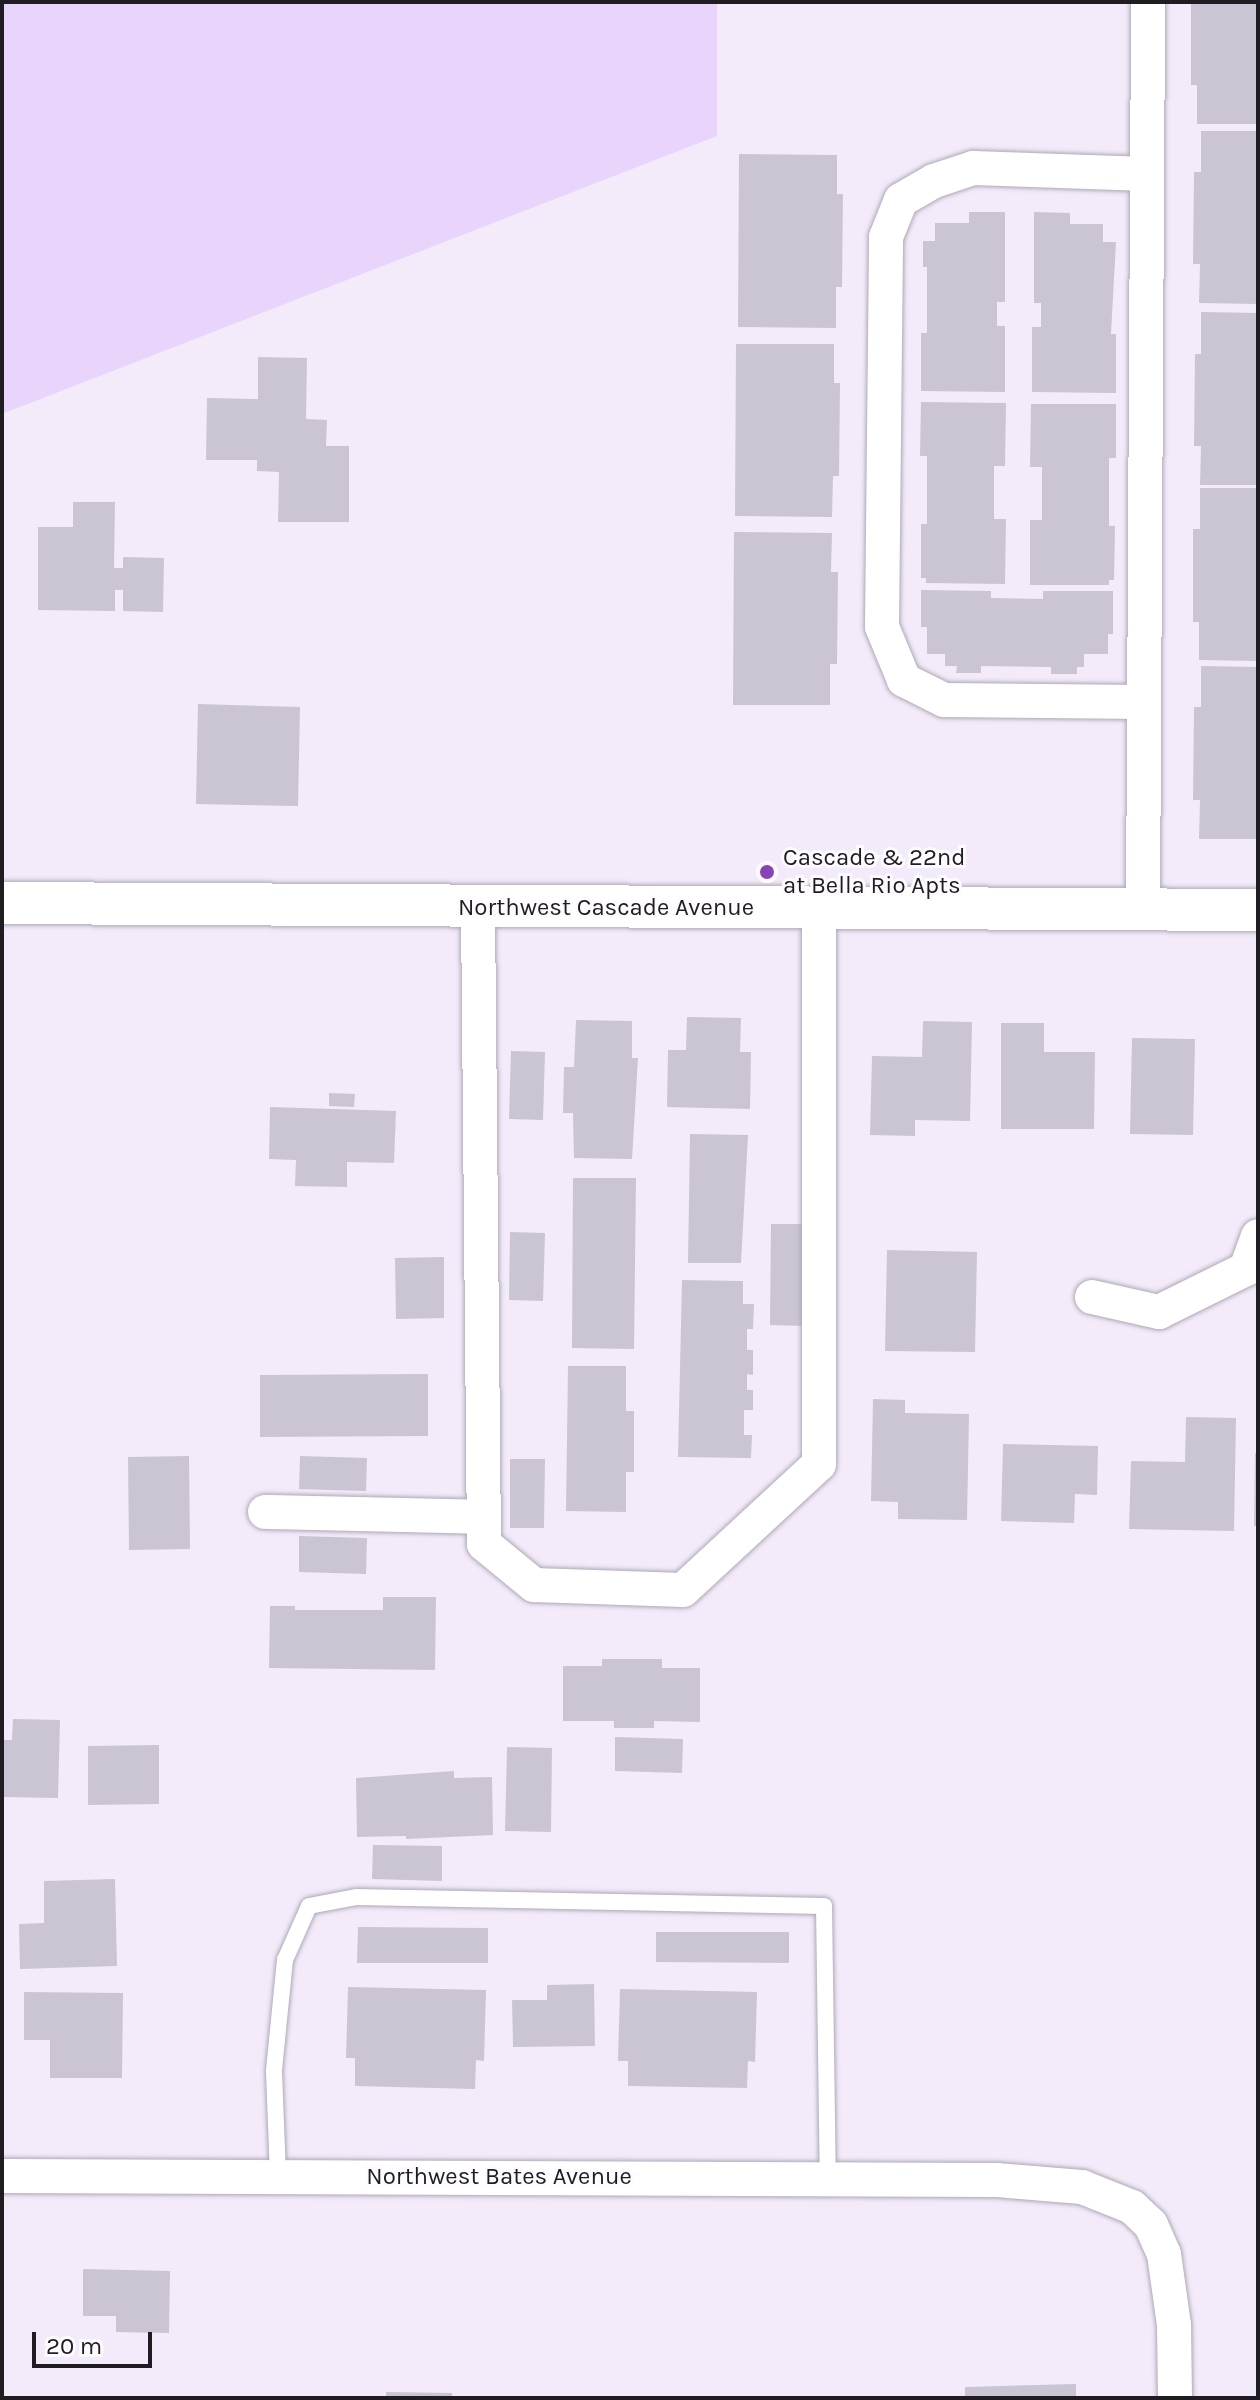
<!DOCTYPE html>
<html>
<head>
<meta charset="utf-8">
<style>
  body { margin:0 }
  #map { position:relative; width:1260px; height:2400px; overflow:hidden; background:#f3ebfa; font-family:Karla,sans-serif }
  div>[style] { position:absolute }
  .green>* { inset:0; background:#e9d4fc }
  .building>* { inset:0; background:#cbc4d2 }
  .roads { filter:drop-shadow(0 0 2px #afa8b6) drop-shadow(0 0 2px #afa8b6) }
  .service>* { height:16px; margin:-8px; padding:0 8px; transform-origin:8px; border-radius:8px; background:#fff }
  .minor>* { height:34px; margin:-17px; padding:0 17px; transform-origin:17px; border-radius:17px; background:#fff }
  .tertiary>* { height:42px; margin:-21px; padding:0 21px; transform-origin:21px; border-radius:21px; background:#fff }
  .dots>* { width:22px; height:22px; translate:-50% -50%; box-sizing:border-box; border:4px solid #fdfbfe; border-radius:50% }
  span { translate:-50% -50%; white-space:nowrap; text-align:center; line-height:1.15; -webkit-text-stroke:6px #fdfbfe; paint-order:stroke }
  .poi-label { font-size:24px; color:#1f1d22 }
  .left { translate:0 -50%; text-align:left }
  .street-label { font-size:24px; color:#1f1d22 }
  .frame { position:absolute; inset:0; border:4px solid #1f1d22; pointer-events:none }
  .scale { position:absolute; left:32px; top:2332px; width:120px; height:36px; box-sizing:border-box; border:4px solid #1f1d22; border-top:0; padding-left:10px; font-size:24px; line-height:28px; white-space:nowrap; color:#1f1d22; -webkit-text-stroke:6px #fdfbfe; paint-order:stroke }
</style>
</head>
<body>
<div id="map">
  <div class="green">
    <i style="clip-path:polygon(2px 2px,717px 2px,717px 136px,2px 414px)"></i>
  </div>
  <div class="building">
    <i style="clip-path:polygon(1191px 2px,1258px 2px,1258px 124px,1197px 124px,1197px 85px,1191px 85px)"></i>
    <i style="clip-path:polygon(1201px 131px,1258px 131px,1258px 304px,1199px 303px,1200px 264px,1193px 264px,1194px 172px,1201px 172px)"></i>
    <i style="clip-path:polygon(739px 154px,837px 155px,837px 194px,843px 194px,842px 287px,836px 287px,836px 328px,738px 327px)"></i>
    <i style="clip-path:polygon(969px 212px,1005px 212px,1005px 302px,997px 302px,997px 326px,1005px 326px,1005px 392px,921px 391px,921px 333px,927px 333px,927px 267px,923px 267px,923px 241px,935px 241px,935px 223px,969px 223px)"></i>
    <i style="clip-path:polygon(1034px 212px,1070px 213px,1070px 224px,1103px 224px,1103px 242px,1116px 242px,1111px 334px,1116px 334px,1116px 393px,1032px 392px,1032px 327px,1041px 327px,1041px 303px,1034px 303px)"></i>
    <i style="clip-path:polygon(1201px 312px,1258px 313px,1258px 485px,1200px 485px,1201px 446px,1194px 446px,1195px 354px,1201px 354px)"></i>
    <i style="clip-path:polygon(736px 344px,834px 344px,834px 383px,840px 383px,839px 476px,833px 476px,832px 517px,735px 516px)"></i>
    <i style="clip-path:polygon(258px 357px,307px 358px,306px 419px,327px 420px,326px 446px,349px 446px,349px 522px,278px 522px,279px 472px,257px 471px,257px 460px,206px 460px,207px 398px,258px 399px)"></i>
    <i style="clip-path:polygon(921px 402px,1006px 403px,1005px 466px,994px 466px,994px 519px,1006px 519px,1005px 584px,926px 583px,926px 578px,921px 578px,921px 524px,927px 524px,927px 456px,920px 456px)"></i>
    <i style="clip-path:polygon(1031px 404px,1116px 404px,1116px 458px,1109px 458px,1109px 526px,1115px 526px,1114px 580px,1109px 580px,1109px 585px,1030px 585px,1030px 520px,1042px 520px,1042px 467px,1030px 467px)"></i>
    <i style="clip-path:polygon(1200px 488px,1258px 488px,1258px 661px,1199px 660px,1199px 622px,1193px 622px,1193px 529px,1200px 529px)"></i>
    <i style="clip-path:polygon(73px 502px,115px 502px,114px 568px,123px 568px,123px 557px,164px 558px,163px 612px,123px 611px,123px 590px,115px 590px,115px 611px,38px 610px,38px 527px,73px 527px)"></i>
    <i style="clip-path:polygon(734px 532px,832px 533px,831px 572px,838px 572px,837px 664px,830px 664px,830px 705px,733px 705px)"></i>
    <i style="clip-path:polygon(921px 590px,991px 591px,991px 598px,1043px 599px,1043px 591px,1113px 591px,1113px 634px,1108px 634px,1108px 654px,1084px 654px,1084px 667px,1077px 667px,1077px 674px,1051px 674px,1051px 667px,981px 666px,981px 673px,956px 673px,957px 666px,945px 666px,945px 654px,927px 654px,927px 627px,921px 627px)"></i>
    <i style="clip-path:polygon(1201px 666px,1258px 667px,1258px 839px,1199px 839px,1200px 800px,1193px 800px,1194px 707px,1201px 707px)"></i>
    <i style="clip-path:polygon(198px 704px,300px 707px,298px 806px,196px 804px)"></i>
    <i style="clip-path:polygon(687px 1017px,741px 1018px,740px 1052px,751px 1052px,750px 1109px,667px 1107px,668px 1050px,686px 1050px)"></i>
    <i style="clip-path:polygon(576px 1020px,632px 1021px,632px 1058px,638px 1058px,632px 1159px,574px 1158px,573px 1113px,563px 1113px,564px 1067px,574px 1067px)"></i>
    <i style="clip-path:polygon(923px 1021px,972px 1022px,970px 1121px,915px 1120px,915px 1136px,870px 1135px,872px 1056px,922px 1057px)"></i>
    <i style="clip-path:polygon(1001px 1023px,1044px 1023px,1044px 1052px,1095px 1052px,1094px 1129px,1001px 1129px)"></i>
    <i style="clip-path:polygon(1132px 1038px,1195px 1039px,1193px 1135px,1130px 1134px)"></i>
    <i style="clip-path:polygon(511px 1051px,545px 1052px,543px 1120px,509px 1119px)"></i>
    <i style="clip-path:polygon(329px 1093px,355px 1094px,354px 1107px,329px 1106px)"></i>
    <i style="clip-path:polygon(270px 1107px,396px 1111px,394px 1163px,347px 1162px,347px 1187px,295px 1186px,296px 1160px,269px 1159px)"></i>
    <i style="clip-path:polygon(690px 1134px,748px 1135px,741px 1263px,688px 1263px)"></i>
    <i style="clip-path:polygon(573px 1178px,636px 1178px,634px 1349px,572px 1348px)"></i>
    <i style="clip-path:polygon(771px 1224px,806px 1224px,805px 1326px,770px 1325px)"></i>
    <i style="clip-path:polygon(510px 1232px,545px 1233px,543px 1301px,509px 1300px)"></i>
    <i style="clip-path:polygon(887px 1250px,977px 1252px,975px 1352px,885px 1351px)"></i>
    <i style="clip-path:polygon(444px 1257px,444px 1318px,396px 1319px,395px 1258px)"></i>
    <i style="clip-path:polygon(682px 1280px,743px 1281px,743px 1304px,754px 1304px,753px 1329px,747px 1329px,747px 1350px,753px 1350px,753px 1375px,747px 1374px,747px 1390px,753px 1390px,753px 1410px,744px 1410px,744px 1435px,752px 1435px,751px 1458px,678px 1457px)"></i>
    <i style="clip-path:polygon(568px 1366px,626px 1366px,626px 1411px,634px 1411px,634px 1472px,626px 1472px,626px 1512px,566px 1511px)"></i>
    <i style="clip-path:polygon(428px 1374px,428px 1436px,260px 1437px,260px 1375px)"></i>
    <i style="clip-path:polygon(873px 1399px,905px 1400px,905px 1413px,969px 1414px,967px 1520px,898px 1519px,898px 1502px,871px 1501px)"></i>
    <i style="clip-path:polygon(1186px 1417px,1236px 1418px,1234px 1531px,1129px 1529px,1131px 1461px,1185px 1462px)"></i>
    <i style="clip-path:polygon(1003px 1444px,1098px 1446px,1097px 1495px,1075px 1494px,1074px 1523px,1001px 1521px)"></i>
    <i style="clip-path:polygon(1255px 1453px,1258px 1453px,1258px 1526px,1254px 1526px)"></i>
    <i style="clip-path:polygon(189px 1456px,190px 1549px,129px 1550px,128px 1457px)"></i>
    <i style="clip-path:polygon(300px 1456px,367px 1458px,366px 1491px,299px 1489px)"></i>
    <i style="clip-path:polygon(510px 1459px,545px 1459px,544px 1528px,510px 1528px)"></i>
    <i style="clip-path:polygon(299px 1536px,367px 1538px,366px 1574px,299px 1572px)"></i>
    <i style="clip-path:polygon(383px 1597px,436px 1597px,435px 1670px,269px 1668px,270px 1606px,295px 1606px,295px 1610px,383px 1610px)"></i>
    <i style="clip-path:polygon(602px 1659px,662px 1659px,662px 1668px,700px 1668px,700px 1722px,654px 1721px,654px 1728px,614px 1728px,614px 1721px,563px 1721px,563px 1666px,602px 1666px)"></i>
    <i style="clip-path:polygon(13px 1719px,60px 1720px,58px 1798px,2px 1797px,2px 1740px,12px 1740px)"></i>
    <i style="clip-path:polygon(615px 1737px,683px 1739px,682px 1773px,615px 1771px)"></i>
    <i style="clip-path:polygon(159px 1745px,159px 1804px,88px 1805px,88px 1746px)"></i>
    <i style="clip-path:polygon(507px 1747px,552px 1748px,551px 1832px,505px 1831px)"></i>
    <i style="clip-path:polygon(454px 1771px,454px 1778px,492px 1777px,493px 1835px,406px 1839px,406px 1836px,357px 1837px,356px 1778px)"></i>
    <i style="clip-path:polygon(373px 1845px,442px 1846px,442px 1881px,372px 1879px)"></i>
    <i style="clip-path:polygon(115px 1879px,117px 1966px,20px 1969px,19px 1924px,44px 1923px,44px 1881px)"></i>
    <i style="clip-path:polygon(358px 1927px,488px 1928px,488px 1963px,357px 1963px)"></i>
    <i style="clip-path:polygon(656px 1932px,789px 1932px,789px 1963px,656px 1962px)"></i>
    <i style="clip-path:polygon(594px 1984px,595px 2046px,513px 2047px,512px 2000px,547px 2000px,547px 1985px)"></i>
    <i style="clip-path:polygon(348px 1987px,486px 1990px,484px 2061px,476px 2060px,475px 2089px,355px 2086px,355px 2058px,346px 2058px)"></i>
    <i style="clip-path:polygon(620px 1989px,757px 1992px,755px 2062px,748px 2061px,747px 2088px,628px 2086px,628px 2061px,618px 2061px)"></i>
    <i style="clip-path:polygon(24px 1992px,123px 1993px,122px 2078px,50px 2078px,50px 2040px,24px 2040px)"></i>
    <i style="clip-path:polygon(83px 2269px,170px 2271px,169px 2333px,116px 2332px,116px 2316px,83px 2316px)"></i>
    <i style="clip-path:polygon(1076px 2384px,1076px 2398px,965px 2398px,965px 2387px)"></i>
    <i style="clip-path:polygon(386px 2392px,452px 2393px,452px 2398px,386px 2398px)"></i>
  </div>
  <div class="roads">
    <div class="service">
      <i style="left:278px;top:2176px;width:106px;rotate:-92.2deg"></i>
      <i style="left:274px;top:2070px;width:111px;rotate:-84.3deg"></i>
      <i style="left:285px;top:1960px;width:59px;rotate:-66deg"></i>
      <i style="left:309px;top:1906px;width:49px;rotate:-10.6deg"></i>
      <i style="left:357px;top:1897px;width:467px;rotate:1.1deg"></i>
      <i style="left:824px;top:1906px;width:273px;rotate:89.2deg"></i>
    </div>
    <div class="minor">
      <i style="left:1144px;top:702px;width:200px;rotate:-179.4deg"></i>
      <i style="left:944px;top:700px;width:45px;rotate:-153.4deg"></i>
      <i style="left:904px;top:680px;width:57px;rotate:-112.5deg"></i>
      <i style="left:882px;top:627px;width:390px;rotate:-89.4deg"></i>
      <i style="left:886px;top:237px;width:40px;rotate:-68deg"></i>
      <i style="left:901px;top:200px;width:38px;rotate:-30deg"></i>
      <i style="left:934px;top:181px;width:41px;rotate:-18.4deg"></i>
      <i style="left:973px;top:168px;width:174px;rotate:2deg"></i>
      <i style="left:478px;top:908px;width:636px;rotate:89.46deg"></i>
      <i style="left:484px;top:1544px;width:65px;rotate:39.4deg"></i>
      <i style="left:534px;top:1585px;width:149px;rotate:1.9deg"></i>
      <i style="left:683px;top:1590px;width:185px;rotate:-42.8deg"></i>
      <i style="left:819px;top:1464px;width:555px;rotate:-90deg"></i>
      <i style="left:1143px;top:909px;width:907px;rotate:-89.68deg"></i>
      <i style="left:1092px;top:1297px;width:69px;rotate:12.6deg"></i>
      <i style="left:1159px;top:1312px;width:97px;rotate:-26.3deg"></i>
      <i style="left:1246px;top:1269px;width:35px;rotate:-70deg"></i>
      <i style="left:265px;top:1512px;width:219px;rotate:1.3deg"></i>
      <i style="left:2px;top:2176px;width:995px;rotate:0.23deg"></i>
      <i style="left:997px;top:2180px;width:85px;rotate:4.7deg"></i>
      <i style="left:1082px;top:2187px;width:54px;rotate:21.8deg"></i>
      <i style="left:1132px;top:2207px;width:26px;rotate:43deg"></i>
      <i style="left:1151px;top:2225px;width:32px;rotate:66deg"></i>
      <i style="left:1164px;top:2254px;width:72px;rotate:82deg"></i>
      <i style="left:1174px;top:2325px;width:73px;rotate:89.2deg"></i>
    </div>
    <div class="tertiary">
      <i style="left:2px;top:903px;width:1256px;rotate:0.32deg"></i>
    </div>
  </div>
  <div class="dots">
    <i style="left:767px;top:872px;background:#8844b7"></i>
  </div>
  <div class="poi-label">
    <span class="left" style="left:783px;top:872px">Cascade &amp; 22nd<br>at Bella Rio Apts</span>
  </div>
  <div class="street-label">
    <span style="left:606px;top:908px">Northwest Cascade Avenue</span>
    <span style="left:499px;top:2177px">Northwest Bates Avenue</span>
  </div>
  <div class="frame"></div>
  <div class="scale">20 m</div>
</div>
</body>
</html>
